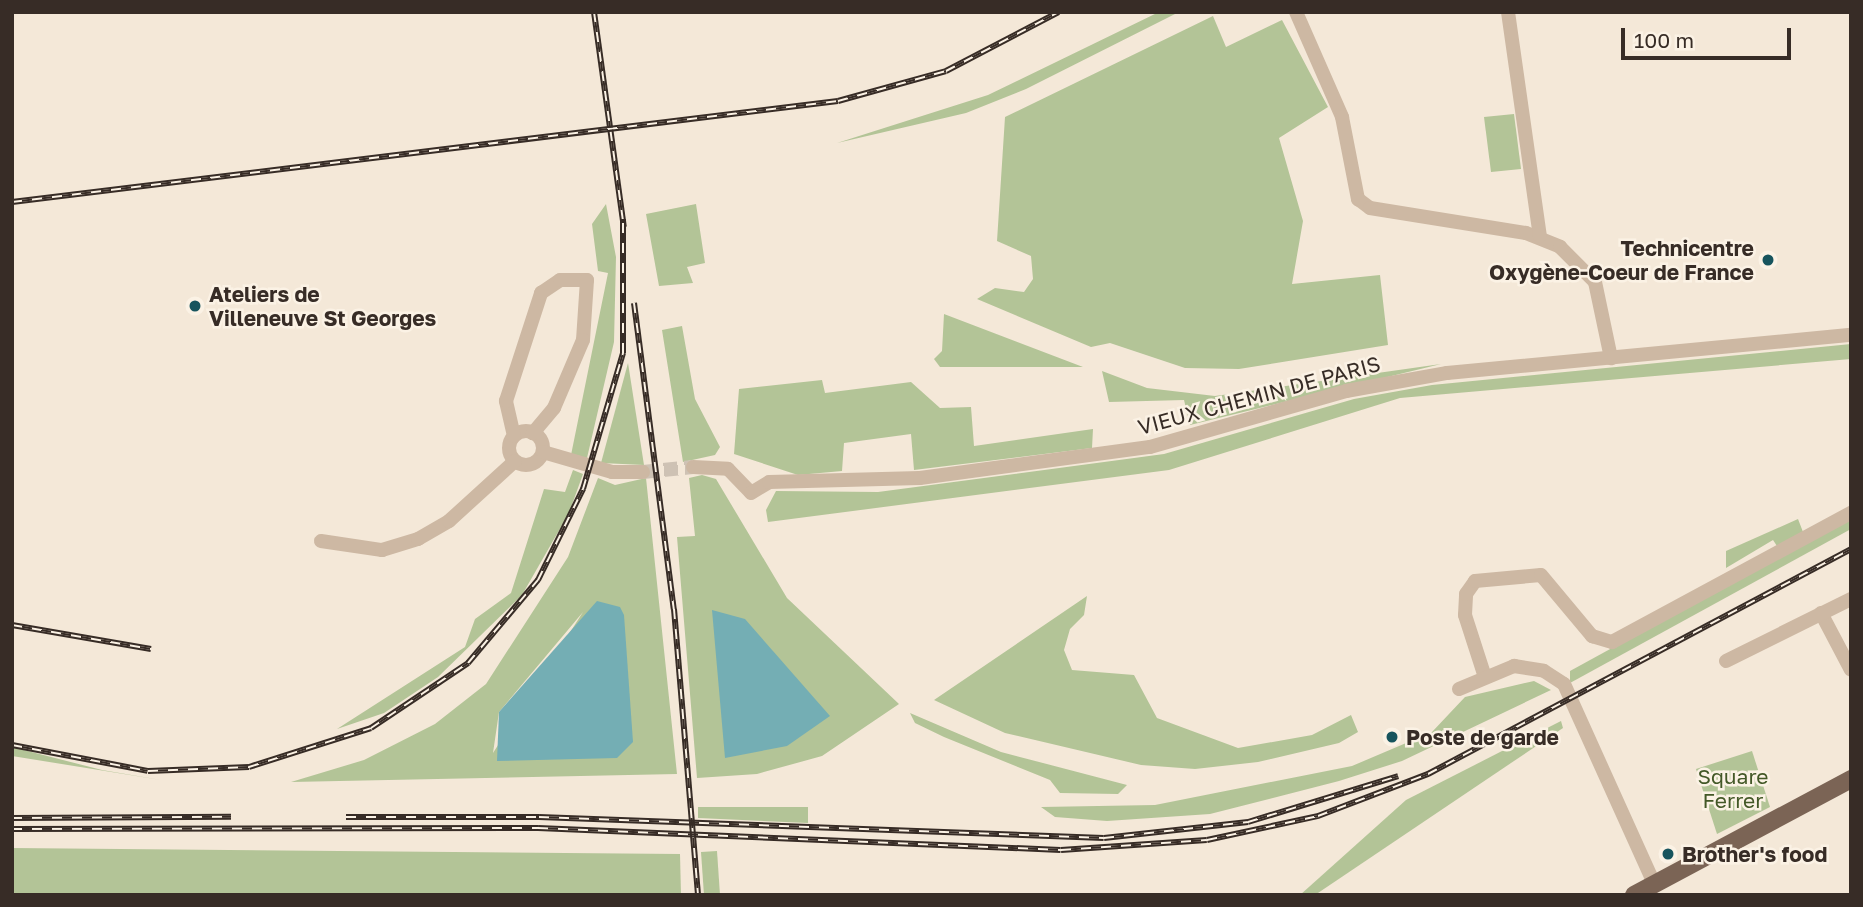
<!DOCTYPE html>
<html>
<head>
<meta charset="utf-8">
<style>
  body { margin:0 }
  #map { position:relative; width:1863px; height:907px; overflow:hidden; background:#f4e8d8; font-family:"Golos Text",sans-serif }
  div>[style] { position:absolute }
  .green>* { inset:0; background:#b3c497 }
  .water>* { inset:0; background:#74aeb4 }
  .minor-tunnel>* { height:14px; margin-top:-7px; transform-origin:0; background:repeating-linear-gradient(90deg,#cec2b4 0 14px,transparent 0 21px) }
  .minor>* { height:14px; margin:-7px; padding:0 7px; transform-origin:7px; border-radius:7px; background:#cdb8a3 }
  .minor>.ring { margin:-7px; padding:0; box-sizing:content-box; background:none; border:14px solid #cdb8a3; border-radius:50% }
  .major>* { height:18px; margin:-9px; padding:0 9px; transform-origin:9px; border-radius:9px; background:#7b6455 }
  .rail>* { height:6px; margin-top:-3px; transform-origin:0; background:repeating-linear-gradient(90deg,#fbf2e5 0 10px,#372c26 0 20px); box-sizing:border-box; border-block:2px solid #372c26 }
  .dots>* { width:19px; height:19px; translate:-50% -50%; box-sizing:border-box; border:4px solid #fbf2e5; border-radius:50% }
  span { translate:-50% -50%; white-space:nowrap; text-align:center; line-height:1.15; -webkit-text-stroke:5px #fbf2e5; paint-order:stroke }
  .poi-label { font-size:21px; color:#372c26; font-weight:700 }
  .right { translate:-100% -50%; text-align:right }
  .left { translate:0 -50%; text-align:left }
  .street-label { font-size:21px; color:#372c26 }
  .park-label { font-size:21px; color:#435827 }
  .frame { position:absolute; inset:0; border:14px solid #372c26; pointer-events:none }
  .scale { position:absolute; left:1621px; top:28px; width:170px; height:32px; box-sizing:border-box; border:4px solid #372c26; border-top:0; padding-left:9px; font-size:21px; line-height:24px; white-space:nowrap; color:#372c26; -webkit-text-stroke:5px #fbf2e5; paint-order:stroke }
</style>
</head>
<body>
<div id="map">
  <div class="green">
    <i style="clip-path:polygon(1159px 12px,1179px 12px,1026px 89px,966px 113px,837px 143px,988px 95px)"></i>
    <i style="clip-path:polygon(1213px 16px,1226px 47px,1282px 20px,1328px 107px,1279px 138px,1303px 221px,1292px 284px,1380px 275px,1388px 345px,1239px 369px,1185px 368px,1110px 343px,1091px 347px,977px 299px,995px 288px,1024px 292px,1033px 279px,1031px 256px,997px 241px,1005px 117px)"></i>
    <i style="clip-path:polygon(1514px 114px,1521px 169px,1491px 172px,1484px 117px)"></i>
    <i style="clip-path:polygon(606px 204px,616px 257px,614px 342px,587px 458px,571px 455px,608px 273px,598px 271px,592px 224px)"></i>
    <i style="clip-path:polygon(696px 204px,705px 263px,687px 267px,693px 283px,659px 286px,646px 214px)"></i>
    <i style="clip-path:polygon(944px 314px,1083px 367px,940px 367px,934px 359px,942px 351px)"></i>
    <i style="clip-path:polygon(682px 326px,695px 399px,720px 447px,715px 455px,683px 462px,662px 330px)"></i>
    <i style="clip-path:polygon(1851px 344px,1851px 359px,1400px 398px,1169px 470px,768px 522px,766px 510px,776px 491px,878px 492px,1164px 454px,1354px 399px,1432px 385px)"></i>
    <i style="clip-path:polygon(628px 363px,644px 465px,601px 463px)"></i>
    <i style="clip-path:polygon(1441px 364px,1190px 425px,1184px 400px,1109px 402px,1102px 371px,1147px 388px,1215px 396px)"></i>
    <i style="clip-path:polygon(822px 380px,825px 393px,911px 382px,940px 408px,971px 407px,974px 446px,1093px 429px,1092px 448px,914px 470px,911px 434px,844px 443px,842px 471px,798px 475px,734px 454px,739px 389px)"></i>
    <i style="clip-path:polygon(573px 470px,583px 474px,569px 513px,522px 595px,438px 677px,384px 713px,337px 729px,465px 647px,475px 619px,511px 593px,544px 489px,565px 492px)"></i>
    <i style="clip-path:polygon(702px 475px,716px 479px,787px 598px,899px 704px,822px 756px,757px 774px,697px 778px,677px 537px,695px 536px,689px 478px)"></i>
    <i style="clip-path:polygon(evenodd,598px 478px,615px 485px,646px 478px,677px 774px,291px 782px,364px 760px,435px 724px,486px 684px,568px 557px,598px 478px,583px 612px,493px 753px,499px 712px,583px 612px)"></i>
    <i style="clip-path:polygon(1851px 517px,1851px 529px,1570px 683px,1570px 671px)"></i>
    <i style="clip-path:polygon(1798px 519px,1803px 532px,1777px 546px,1773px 540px,1726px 568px,1726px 551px)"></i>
    <i style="clip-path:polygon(1087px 596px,1084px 615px,1070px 629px,1064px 650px,1072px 670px,1134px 675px,1157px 718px,1238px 748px,1312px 735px,1351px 715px,1358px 732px,1339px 743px,1258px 762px,1195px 769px,1141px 765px,1005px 733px,934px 700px)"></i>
    <i style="clip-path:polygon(1534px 681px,1551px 690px,1402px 761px,1339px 781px,1210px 814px,1107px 821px,1055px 817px,1041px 807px,1155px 805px,1352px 766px,1432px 732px,1465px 697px)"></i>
    <i style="clip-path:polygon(910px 713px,1001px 752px,1127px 785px,1118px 794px,1060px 793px,1050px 780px,944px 737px,915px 723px)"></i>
    <i style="clip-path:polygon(1561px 721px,1563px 728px,1315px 895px,1300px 895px,1406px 800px)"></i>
    <i style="clip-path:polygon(12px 747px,102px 770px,161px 780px,12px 756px)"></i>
    <i style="clip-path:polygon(1752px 751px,1770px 807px,1717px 834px,1696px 769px)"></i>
    <i style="clip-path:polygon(698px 807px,808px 807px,808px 823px,698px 818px)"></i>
    <i style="clip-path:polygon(12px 848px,680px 854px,681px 895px,12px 895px)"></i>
    <i style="clip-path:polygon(717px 851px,720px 895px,704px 895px,701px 852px)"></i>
  </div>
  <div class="water">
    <i style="clip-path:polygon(597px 601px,620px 607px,624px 615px,633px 742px,617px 758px,497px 761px,499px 712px)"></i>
    <i style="clip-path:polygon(712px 610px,745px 619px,830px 716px,787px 746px,725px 758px)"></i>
  </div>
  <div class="minor-tunnel">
    <i style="left:643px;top:472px;width:50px;rotate:-5.7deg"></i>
  </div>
  <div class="minor">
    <i style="left:1296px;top:12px;width:115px;rotate:66.3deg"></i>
    <i style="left:1342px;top:117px;width:84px;rotate:79deg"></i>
    <i style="left:1358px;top:199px;width:15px;rotate:37deg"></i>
    <i style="left:1370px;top:208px;width:158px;rotate:9.1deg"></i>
    <i style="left:1526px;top:233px;width:37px;rotate:22deg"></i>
    <i style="left:1560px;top:247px;width:49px;rotate:45deg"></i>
    <i style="left:1595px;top:282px;width:78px;rotate:78.1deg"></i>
    <i style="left:1508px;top:12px;width:226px;rotate:81.9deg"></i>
    <i class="ring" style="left:509px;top:431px;width:20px;height:20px"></i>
    <i style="left:514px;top:436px;width:36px;rotate:-103deg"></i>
    <i style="left:506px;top:401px;width:114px;rotate:-72deg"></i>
    <i style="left:541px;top:293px;width:23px;rotate:-34deg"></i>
    <i style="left:560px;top:280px;width:27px"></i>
    <i style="left:587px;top:280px;width:60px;rotate:93.8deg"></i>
    <i style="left:583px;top:340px;width:74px;rotate:113.1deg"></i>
    <i style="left:554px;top:408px;width:33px;rotate:130deg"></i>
    <i style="left:543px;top:452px;width:72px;rotate:16.2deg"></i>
    <i style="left:612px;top:472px;width:31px"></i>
    <i style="left:693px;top:467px;width:35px;rotate:3deg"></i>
    <i style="left:728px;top:469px;width:33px;rotate:46deg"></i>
    <i style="left:751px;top:493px;width:21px;rotate:-31deg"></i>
    <i style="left:769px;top:482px;width:151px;rotate:-1.5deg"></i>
    <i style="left:920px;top:478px;width:232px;rotate:-7.7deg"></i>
    <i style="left:1150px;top:447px;width:204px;rotate:-15.9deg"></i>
    <i style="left:1346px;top:391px;width:103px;rotate:-10.1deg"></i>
    <i style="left:1447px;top:373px;width:406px;rotate:-5.4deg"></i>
    <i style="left:321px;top:541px;width:62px;rotate:8.4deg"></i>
    <i style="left:382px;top:550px;width:38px;rotate:-17deg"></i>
    <i style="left:418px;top:539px;width:36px;rotate:-30deg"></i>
    <i style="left:449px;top:521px;width:89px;rotate:-42.3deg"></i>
    <i style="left:1821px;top:613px;width:64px;rotate:62.2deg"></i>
    <i style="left:1726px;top:661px;width:140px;rotate:-26.4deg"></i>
    <i style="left:1484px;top:674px;width:62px;rotate:-107.9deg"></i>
    <i style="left:1465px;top:615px;width:21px;rotate:-87deg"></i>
    <i style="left:1466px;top:594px;width:16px;rotate:-55deg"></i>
    <i style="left:1475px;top:581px;width:66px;rotate:-5.2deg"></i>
    <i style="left:1541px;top:575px;width:80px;rotate:50.1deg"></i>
    <i style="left:1592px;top:636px;width:21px;rotate:17deg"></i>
    <i style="left:1612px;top:642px;width:272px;rotate:-28.4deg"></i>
    <i style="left:1459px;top:689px;width:60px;rotate:-22.7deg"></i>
    <i style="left:1514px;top:666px;width:30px;rotate:9deg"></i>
    <i style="left:1544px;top:671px;width:24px;rotate:33deg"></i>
    <i style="left:1564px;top:684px;width:216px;rotate:65.7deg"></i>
  </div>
  <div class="major">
    <i style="left:1634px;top:895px;width:246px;rotate:-28.1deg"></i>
  </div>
  <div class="rail">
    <i style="left:594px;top:12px;width:217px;rotate:82.1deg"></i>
    <i style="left:12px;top:202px;width:832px;rotate:-6.97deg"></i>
    <i style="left:838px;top:101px;width:112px;rotate:-15.5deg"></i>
    <i style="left:946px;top:71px;width:127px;rotate:-27.6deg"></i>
    <i style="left:634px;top:303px;width:309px;rotate:82.6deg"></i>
    <i style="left:674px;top:609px;width:287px;rotate:85.2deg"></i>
    <i style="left:12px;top:625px;width:141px;rotate:9.8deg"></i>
    <i style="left:12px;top:745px;width:138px;rotate:10.8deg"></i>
    <i style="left:148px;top:771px;width:101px;rotate:-2.3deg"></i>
    <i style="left:249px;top:767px;width:128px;rotate:-17.7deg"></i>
    <i style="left:371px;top:728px;width:117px;rotate:-33.8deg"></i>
    <i style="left:468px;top:663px;width:109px;rotate:-49.9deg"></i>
    <i style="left:538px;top:580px;width:102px;rotate:-63.7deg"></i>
    <i style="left:583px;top:489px;width:142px;rotate:-73.6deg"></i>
    <i style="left:623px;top:353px;width:134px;rotate:-90deg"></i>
    <i style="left:346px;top:817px;width:193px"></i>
    <i style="left:539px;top:817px;width:565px;rotate:2.13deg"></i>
    <i style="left:1104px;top:838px;width:145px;rotate:-6.3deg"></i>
    <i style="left:1248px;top:822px;width:157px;rotate:-17deg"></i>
    <i style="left:12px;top:818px;width:219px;rotate:-0.3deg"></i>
    <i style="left:12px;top:829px;width:526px;rotate:-0.11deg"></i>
    <i style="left:538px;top:828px;width:523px;rotate:2.41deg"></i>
    <i style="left:1061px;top:850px;width:146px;rotate:-3.9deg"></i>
    <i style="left:1207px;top:840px;width:114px;rotate:-12.2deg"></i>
    <i style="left:1318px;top:816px;width:118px;rotate:-20.9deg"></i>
    <i style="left:1428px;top:774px;width:479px;rotate:-28deg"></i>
  </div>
  <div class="dots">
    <i style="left:1768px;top:260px;background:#17545d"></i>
    <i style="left:195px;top:306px;background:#17545d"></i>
    <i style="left:1392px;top:737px;background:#17545d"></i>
    <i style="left:1668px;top:854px;background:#17545d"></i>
  </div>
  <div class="poi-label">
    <span class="right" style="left:1754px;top:260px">Technicentre<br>Oxygène-Coeur de France</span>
    <span class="left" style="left:209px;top:306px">Ateliers de<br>Villeneuve St Georges</span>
    <span class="left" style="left:1406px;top:737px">Poste de garde</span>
    <span class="left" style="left:1682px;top:854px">Brother's food</span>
  </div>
  <div class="street-label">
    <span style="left:1259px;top:395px;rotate:-15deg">VIEUX CHEMIN DE PARIS</span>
  </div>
  <div class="park-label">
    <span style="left:1733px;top:788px">Square<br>Ferrer</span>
  </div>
  <div class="frame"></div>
  <div class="scale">100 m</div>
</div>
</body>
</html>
